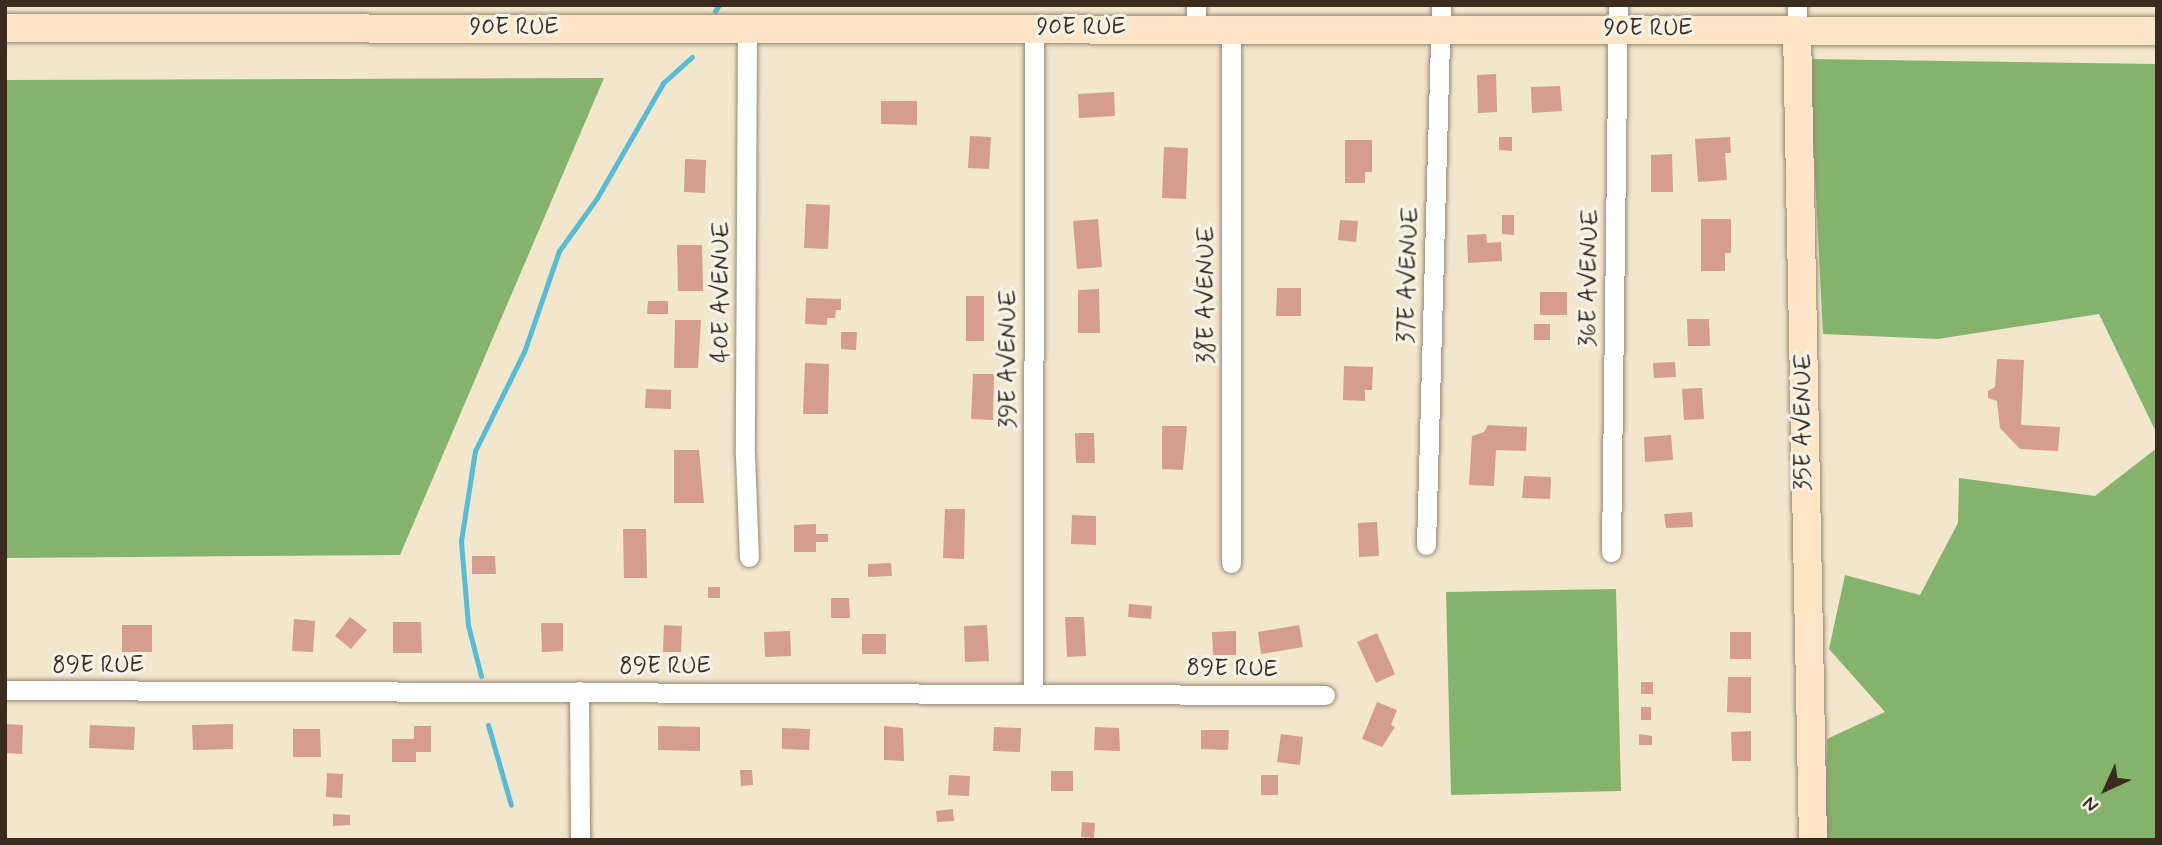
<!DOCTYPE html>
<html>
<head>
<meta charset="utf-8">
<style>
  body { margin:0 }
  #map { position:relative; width:2162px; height:845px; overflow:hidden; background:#f2e6cc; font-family:Mynerve,sans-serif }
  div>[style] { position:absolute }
  .forest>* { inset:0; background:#85b36c }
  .stream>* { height:5px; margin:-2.5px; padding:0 2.5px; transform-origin:2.5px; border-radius:2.5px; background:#56bbd4 }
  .building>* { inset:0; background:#d49d8f }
  .roads { filter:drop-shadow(0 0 2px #968875) drop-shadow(0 0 2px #968875) }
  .street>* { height:19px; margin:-9.5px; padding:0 9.5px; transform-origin:9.5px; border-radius:9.5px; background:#fff }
  .secondary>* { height:28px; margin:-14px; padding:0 14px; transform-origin:14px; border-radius:14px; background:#fee5c5 }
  span { translate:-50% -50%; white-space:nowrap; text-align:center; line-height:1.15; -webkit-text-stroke:6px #f7f3e8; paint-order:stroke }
  .street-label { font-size:24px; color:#3b2a1e }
  .frame { position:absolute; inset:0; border:7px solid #3b2a1e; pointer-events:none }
  .north { position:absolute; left:2071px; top:754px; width:70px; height:70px; -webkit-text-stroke:5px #f7f3e8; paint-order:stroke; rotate:225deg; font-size:19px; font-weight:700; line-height:28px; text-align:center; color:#3b2a1e }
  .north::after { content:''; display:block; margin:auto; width:24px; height:32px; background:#3b2a1e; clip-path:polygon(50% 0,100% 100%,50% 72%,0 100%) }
</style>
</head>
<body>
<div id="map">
  <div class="forest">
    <i style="clip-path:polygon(1809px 59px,2157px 64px,2157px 434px,2099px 314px,1938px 339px,1823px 334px)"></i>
    <i style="clip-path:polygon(604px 78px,400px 555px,5px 558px,5px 80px)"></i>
    <i style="clip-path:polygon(2157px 448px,2157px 840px,1825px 840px,1827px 739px,1885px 712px,1829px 649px,1845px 575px,1920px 595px,1958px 523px,1959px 478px,2095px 496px)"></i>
    <i style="clip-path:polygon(1616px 589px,1621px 791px,1451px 795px,1446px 592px)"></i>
  </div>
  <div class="stream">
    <i style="left:715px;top:11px;width:7px;rotate:-56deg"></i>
    <i style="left:481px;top:676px;width:53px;rotate:-104.3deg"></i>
    <i style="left:468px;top:625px;width:84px;rotate:-94.8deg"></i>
    <i style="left:461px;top:541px;width:91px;rotate:-81.2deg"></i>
    <i style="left:475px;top:451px;width:110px;rotate:-63.7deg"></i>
    <i style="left:524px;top:352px;width:107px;rotate:-70.9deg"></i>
    <i style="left:559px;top:251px;width:65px;rotate:-54.4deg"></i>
    <i style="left:597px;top:198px;width:133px;rotate:-60.1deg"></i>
    <i style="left:663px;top:83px;width:39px;rotate:-42deg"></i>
    <i style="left:488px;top:725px;width:83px;rotate:74deg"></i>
  </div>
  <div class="building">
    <i style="clip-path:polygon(1496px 74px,1497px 112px,1478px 113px,1477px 75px)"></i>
    <i style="clip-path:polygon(1560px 86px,1562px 111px,1532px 113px,1531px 87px)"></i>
    <i style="clip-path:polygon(1114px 92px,1115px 116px,1079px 118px,1078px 94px)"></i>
    <i style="clip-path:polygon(881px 101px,917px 101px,917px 125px,881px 124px)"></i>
    <i style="clip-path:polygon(970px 136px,991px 137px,989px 169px,968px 168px)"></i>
    <i style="clip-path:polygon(1499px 137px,1512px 137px,1512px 151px,1499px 150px)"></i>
    <i style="clip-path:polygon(1730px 137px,1731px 153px,1725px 153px,1727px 180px,1698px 182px,1695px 139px)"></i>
    <i style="clip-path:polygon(1345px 140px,1372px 140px,1372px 172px,1365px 172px,1365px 183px,1345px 183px)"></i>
    <i style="clip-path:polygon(1164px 147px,1188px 148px,1186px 199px,1162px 198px)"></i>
    <i style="clip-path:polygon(1672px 154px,1673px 192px,1651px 192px,1651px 155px)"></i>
    <i style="clip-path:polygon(685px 159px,706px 160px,705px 193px,684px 192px)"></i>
    <i style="clip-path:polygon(806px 204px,830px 205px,828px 249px,804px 248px)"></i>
    <i style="clip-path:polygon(1502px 215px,1514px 215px,1514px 235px,1502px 234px)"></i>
    <i style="clip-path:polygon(1098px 219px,1102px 267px,1077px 269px,1073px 221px)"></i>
    <i style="clip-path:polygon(1701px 219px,1731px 219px,1731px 253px,1725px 253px,1725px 271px,1701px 271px)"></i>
    <i style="clip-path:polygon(1340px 220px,1358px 221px,1356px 242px,1338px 240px)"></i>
    <i style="clip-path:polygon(1486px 234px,1487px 243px,1501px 242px,1502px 261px,1468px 263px,1467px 235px)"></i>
    <i style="clip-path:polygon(677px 245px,702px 245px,703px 291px,678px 291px)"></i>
    <i style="clip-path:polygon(1277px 288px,1301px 288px,1301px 316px,1276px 316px)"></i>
    <i style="clip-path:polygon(1099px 289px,1100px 333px,1078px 333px,1078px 290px)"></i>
    <i style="clip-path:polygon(1540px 292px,1567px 292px,1567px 315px,1540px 315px)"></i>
    <i style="clip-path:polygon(966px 296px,984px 296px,984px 341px,966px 341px)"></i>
    <i style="clip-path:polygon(806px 298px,841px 299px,841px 310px,836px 310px,835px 318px,827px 318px,827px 325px,805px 324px)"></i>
    <i style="clip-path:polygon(648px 301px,668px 301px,668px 314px,647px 314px)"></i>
    <i style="clip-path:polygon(1687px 319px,1709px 319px,1710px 346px,1688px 346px)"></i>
    <i style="clip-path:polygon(675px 320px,701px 320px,698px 368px,674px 368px)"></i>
    <i style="clip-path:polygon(1534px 324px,1550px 324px,1550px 340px,1534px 340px)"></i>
    <i style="clip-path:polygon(841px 332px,857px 332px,856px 350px,841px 349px)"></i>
    <i style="clip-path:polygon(1997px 359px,2024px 360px,2021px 425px,2060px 427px,2058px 451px,2020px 449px,2000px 428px,1997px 401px,1988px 398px,1988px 391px,1995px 387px)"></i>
    <i style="clip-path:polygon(1675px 362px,1676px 377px,1654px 378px,1653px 363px)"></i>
    <i style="clip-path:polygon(805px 363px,829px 364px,828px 414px,803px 414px)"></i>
    <i style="clip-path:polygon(1344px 366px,1373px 367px,1372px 390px,1365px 390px,1365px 401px,1343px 400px)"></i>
    <i style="clip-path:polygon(973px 374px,994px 374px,993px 420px,971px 419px)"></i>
    <i style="clip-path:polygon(1702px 388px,1704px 419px,1684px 420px,1682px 389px)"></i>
    <i style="clip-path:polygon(646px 389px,671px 390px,671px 409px,645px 408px)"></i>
    <i style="clip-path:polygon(1488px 425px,1527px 427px,1526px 451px,1496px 450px,1494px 486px,1469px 485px,1472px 436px,1484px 432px)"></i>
    <i style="clip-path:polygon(1162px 426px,1187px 426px,1183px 470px,1162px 469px)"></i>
    <i style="clip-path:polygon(1075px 433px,1094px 433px,1095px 463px,1076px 463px)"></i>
    <i style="clip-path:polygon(1671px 435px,1673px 460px,1645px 462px,1644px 437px)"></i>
    <i style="clip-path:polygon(674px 450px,699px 450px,704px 503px,674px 503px)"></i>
    <i style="clip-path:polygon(1524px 476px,1551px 477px,1550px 499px,1522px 498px)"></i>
    <i style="clip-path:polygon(945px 509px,965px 509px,964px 559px,943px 558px)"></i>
    <i style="clip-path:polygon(1692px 512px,1693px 527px,1666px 528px,1664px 514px)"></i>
    <i style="clip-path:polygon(1072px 515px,1096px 516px,1096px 545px,1071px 544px)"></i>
    <i style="clip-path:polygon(1377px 522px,1379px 556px,1359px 557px,1358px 523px)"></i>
    <i style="clip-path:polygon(816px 524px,816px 534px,828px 534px,828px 542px,816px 542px,816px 552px,794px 552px,794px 525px)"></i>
    <i style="clip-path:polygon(623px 529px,646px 529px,647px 578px,624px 578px)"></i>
    <i style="clip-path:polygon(472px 556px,495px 556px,496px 574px,472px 574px)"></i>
    <i style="clip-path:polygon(891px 563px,892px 576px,868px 577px,868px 564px)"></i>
    <i style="clip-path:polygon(708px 587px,720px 587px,720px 598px,708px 598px)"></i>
    <i style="clip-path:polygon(831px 598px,849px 598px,850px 618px,831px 618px)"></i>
    <i style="clip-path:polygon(1129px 604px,1152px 606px,1151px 619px,1128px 617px)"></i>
    <i style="clip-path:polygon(350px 617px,367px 630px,351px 649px,335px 636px)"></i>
    <i style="clip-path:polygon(1065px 617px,1084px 617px,1086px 656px,1067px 657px)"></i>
    <i style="clip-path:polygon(294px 619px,315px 621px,313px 652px,292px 651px)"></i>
    <i style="clip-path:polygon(393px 622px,421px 622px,422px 653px,393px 653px)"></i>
    <i style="clip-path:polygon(541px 623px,563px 623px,563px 651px,542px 652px)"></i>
    <i style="clip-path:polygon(122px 625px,152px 625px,152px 652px,122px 652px)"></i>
    <i style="clip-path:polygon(664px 625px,682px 626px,681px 652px,663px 652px)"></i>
    <i style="clip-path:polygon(987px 625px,989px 661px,965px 662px,964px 626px)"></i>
    <i style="clip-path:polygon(1299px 625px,1303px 647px,1261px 654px,1258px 632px)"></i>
    <i style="clip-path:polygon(790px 631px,791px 656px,765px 657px,764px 632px)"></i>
    <i style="clip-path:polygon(1236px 631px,1236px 655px,1213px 655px,1212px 632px)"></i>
    <i style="clip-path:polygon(1730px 632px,1751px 632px,1751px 659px,1730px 659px)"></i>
    <i style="clip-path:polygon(1377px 633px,1395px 674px,1376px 683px,1357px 642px)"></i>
    <i style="clip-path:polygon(862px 634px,886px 634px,886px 654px,862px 654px)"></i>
    <i style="clip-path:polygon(1728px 677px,1751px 677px,1751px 713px,1727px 712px)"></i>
    <i style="clip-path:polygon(1641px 682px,1653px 682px,1653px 694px,1641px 694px)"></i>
    <i style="clip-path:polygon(1377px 702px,1397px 710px,1391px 725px,1395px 727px,1382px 747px,1362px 739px)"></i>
    <i style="clip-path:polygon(1641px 707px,1651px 707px,1651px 720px,1641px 720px)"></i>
    <i style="clip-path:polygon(5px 724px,23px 725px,22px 754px,5px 753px)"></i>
    <i style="clip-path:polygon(233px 724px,233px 749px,193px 750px,192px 725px)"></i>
    <i style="clip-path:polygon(90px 725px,135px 727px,134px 750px,89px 748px)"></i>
    <i style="clip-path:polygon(414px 726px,431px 726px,431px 752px,416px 752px,416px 762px,392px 762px,392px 739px,414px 739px)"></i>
    <i style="clip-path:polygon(658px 726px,700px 727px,700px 751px,658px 750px)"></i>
    <i style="clip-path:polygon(884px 726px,903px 728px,904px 761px,884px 760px)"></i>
    <i style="clip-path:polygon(994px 727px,1021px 728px,1020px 752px,993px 751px)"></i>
    <i style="clip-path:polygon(1095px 727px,1119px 728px,1120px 751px,1094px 750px)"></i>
    <i style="clip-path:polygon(782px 728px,810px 729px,809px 750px,782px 749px)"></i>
    <i style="clip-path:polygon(293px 729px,320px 729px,321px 757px,293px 757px)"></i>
    <i style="clip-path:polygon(1201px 730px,1229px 730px,1228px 750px,1201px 749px)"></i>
    <i style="clip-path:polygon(1751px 731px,1751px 761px,1732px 761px,1731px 732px)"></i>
    <i style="clip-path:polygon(1281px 734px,1303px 737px,1300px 765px,1277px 762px)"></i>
    <i style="clip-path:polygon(1639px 734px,1652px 736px,1652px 745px,1639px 745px)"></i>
    <i style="clip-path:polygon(740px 770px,752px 770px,753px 785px,741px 786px)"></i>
    <i style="clip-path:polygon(1051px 771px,1073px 771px,1073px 791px,1051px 791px)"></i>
    <i style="clip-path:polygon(327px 773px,343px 774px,342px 798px,326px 797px)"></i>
    <i style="clip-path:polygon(949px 775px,970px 776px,969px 796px,948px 795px)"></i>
    <i style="clip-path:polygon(1261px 775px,1278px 775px,1278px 795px,1261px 795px)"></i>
    <i style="clip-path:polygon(953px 809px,954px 821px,937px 822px,936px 811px)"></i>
    <i style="clip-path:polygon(333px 814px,350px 815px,350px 825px,333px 826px)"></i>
    <i style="clip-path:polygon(1082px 822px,1095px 823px,1094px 838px,1081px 837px)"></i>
  </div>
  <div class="roads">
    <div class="street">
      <i style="left:1196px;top:27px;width:22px;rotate:-90deg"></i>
      <i style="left:1231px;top:27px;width:536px;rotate:90deg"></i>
      <i style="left:747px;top:28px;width:427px;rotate:90.3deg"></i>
      <i style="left:745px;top:455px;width:102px;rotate:87.8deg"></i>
      <i style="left:1797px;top:30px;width:25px;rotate:-90deg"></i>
      <i style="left:1426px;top:545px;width:540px;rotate:-88.41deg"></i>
      <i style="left:1611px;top:552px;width:547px;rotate:-89.27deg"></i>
      <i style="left:5px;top:690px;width:1320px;rotate:0.22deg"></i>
      <i style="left:579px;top:691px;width:149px;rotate:89.6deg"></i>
      <i style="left:1033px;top:691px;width:663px;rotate:-89.91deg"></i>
    </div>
    <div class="secondary">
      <i style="left:5px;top:28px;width:2152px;rotate:0.08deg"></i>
      <i style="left:1797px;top:30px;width:810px;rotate:88.87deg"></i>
    </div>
  </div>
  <div class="street-label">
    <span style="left:514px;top:28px">90E RUE</span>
    <span style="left:1081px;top:28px">90E RUE</span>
    <span style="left:1648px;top:29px">90E RUE</span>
    <span style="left:1409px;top:275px;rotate:-88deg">37E AVENUE</span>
    <span style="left:1590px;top:278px;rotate:-89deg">36E AVENUE</span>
    <span style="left:722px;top:292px;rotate:-90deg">40E AVENUE</span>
    <span style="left:1207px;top:295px;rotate:-90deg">38E AVENUE</span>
    <span style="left:1009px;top:359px;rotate:-90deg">39E AVENUE</span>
    <span style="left:1804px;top:422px;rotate:-90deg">35E AVENUE</span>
    <span style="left:98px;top:666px">89E RUE</span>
    <span style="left:665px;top:667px">89E RUE</span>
    <span style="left:1232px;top:669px;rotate:1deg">89E RUE</span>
  </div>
  <div class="frame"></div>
  <div class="north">N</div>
</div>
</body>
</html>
